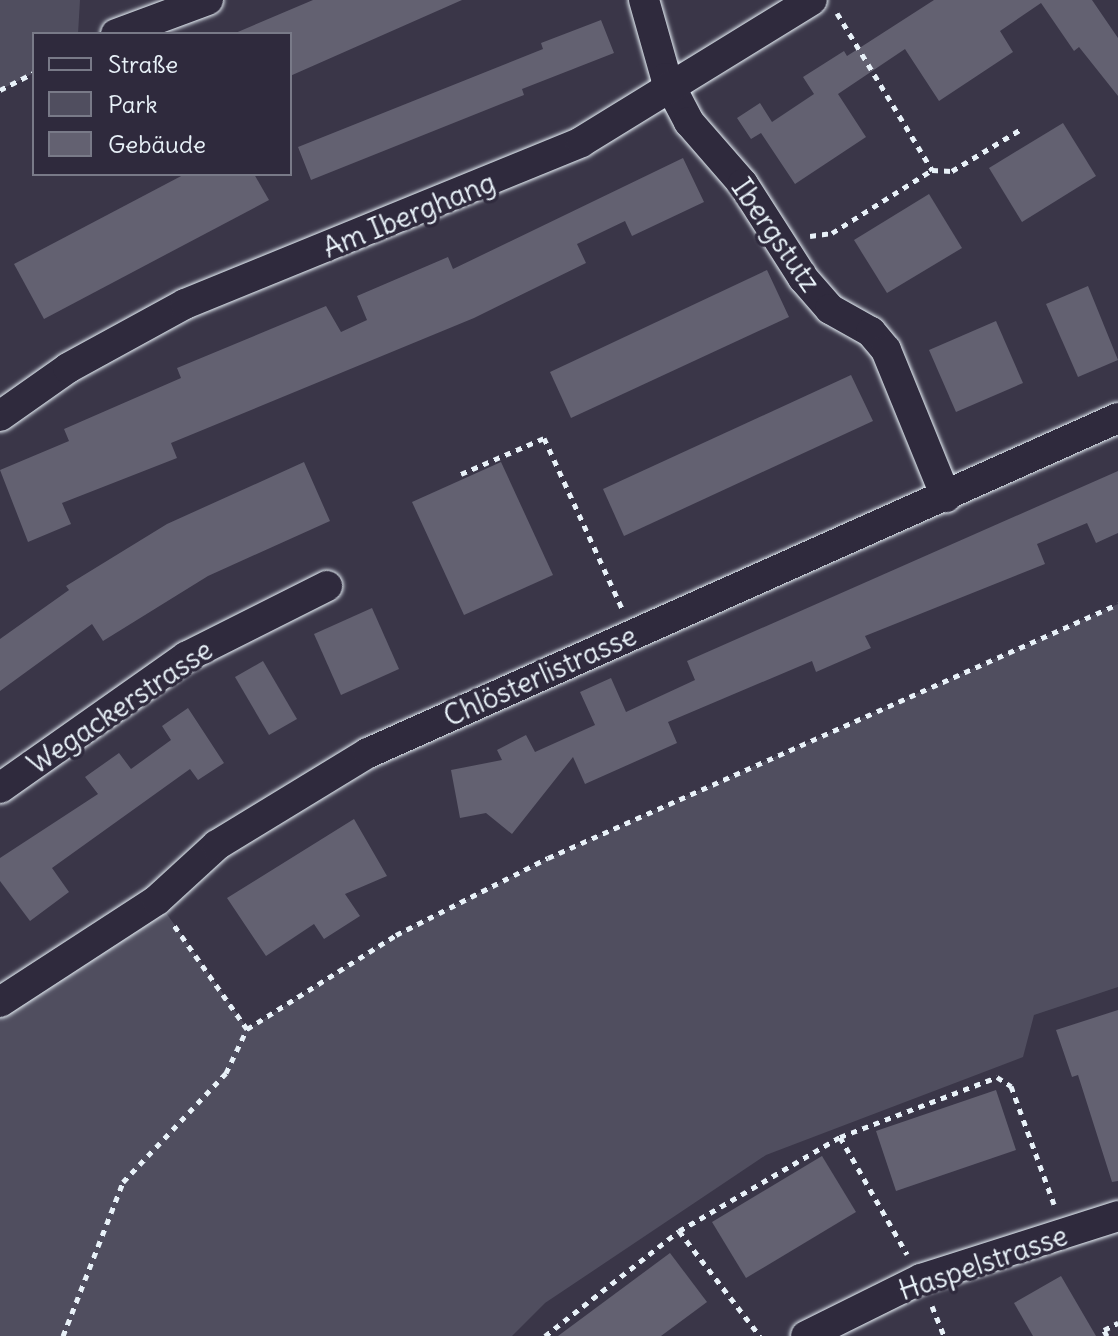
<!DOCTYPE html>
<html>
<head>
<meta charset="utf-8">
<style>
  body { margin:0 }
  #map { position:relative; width:1118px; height:1336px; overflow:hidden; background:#3a3648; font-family:Delius,sans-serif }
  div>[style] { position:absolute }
  .green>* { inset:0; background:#504e5f }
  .building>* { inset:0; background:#636171 }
  .path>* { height:5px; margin-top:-2.5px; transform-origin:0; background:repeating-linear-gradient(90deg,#e8f1f8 0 6px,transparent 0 12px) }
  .roads { filter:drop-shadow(0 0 2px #e8f1f8) drop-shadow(0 0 2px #e8f1f8) }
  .minor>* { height:30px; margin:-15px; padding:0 15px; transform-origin:15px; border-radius:15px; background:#2f2a3d }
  span { translate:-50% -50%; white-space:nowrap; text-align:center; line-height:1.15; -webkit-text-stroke:7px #2f2a3d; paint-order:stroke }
  .street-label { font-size:28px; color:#e8f1f8 }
  .legend { position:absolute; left:32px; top:32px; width:260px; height:144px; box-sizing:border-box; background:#2f2a3d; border:2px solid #797a88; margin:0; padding:10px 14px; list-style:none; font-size:24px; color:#e8f1f8 }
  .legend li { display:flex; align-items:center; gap:16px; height:40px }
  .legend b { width:40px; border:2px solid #797a88 }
</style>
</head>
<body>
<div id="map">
  <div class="green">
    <i style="clip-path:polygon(0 0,80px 0,78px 34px,34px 34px,34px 73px,0 90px)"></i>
    <i style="clip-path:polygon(1118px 604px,1118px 987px,1034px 1015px,1023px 1057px,766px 1155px,545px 1303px,512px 1336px,0 1336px,0 1002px,157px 900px,248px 1029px,396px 935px,548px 858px)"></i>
  </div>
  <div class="building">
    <i style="clip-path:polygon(313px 0,462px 0,290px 76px,290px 34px,233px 34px)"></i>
    <i style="clip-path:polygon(934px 0,1092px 0,1118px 38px,1118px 96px,1079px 47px,1074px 51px,1041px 3px,1000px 31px,1013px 52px,939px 101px,905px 49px,838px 94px,866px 137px,795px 184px,761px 133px,751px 139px,737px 118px,760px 103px,772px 122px,814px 94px,803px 77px,844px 51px,847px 56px)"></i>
    <i style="clip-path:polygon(601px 20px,614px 53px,522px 89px,524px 95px,506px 102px,311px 180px,298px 147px,543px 49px,541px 43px)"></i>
    <i style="clip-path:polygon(1063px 123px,1096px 176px,1022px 222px,989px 168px)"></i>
    <i style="clip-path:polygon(683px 158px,704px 202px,632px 236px,625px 221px,577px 244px,586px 263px,474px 318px,171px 443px,177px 458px,62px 503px,71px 524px,28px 542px,0 470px,69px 441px,64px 429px,181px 378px,177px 368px,326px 306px,341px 332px,367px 320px,357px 296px,448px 257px,453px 269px)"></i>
    <i style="clip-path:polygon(185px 174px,254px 174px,269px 200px,44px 319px,14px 264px)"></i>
    <i style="clip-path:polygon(929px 194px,962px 248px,887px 293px,854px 240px)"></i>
    <i style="clip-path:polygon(767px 270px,789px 317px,571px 418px,550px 372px)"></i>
    <i style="clip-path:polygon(1088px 286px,1118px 360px,1078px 377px,1046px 304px)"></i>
    <i style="clip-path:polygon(996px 321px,1023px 383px,956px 412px,929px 350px)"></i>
    <i style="clip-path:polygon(851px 375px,873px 421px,624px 536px,603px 489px)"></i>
    <i style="clip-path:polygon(304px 462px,330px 521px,208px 576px,103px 641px,92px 624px,0 691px,0 639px,69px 590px,66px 586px,167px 524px)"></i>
    <i style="clip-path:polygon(501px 462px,553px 575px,464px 615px,412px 502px)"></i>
    <i style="clip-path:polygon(1118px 471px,1118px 533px,1096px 543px,1087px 523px,1037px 544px,1045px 564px,865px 636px,871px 648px,816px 672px,812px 661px,668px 722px,677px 743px,585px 784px,573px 757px,512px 834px,486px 813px,460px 818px,451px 770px,502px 760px,497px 750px,526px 735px,535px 752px,595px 725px,580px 692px,611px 678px,626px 712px,695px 680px,687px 661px)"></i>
    <i style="clip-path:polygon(372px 608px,399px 669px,341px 695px,314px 634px)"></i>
    <i style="clip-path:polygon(263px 661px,297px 719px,269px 735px,235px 677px)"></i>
    <i style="clip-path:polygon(188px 708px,224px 763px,198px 780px,190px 769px,52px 868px,69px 892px,30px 921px,0 881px,0 858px,98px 794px,85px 777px,119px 753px,131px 769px,171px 740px,162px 726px)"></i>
    <i style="clip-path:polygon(354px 819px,387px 876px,345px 894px,360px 916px,324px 939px,314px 924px,266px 956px,227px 898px)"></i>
    <i style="clip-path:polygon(1118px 1010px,1118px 1181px,1112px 1182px,1078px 1075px,1072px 1077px,1056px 1030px)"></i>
    <i style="clip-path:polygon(996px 1090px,1016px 1150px,896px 1191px,876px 1131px)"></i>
    <i style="clip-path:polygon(822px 1156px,856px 1212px,746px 1278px,712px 1222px)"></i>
    <i style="clip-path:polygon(670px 1253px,707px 1302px,661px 1336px,558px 1336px)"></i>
    <i style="clip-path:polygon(1061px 1276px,1096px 1336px,1033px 1336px,1014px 1303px)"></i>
  </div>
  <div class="path">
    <i style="left:837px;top:13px;width:184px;rotate:58.8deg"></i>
    <i style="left:0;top:90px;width:38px;rotate:-27deg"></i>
    <i style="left:810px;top:236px;width:22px;rotate:-8deg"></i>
    <i style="left:832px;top:233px;width:118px;rotate:-32.2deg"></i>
    <i style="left:932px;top:170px;width:20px;rotate:3deg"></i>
    <i style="left:952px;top:171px;width:83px;rotate:-31.2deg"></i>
    <i style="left:461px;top:474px;width:90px;rotate:-23.4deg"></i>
    <i style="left:544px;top:438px;width:187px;rotate:65.4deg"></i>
    <i style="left:247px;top:1029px;width:176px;rotate:-32.2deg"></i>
    <i style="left:396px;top:935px;width:170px;rotate:-26.9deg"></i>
    <i style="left:548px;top:858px;width:624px;rotate:-24.02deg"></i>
    <i style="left:840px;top:1137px;width:135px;rotate:60.2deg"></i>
    <i style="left:679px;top:1231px;width:133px;rotate:52.4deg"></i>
    <i style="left:932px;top:1306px;width:32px;rotate:68deg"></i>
    <i style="left:63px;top:1336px;width:165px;rotate:-68.7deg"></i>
    <i style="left:123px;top:1182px;width:150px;rotate:-46.6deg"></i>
    <i style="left:226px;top:1073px;width:49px;rotate:-64.5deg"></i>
    <i style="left:247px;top:1029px;width:127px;rotate:-125.1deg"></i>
    <i style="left:545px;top:1336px;width:170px;rotate:-38.1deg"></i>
    <i style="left:679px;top:1231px;width:186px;rotate:-30.3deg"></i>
    <i style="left:840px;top:1137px;width:168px;rotate:-20.9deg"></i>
    <i style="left:997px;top:1077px;width:17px;rotate:33deg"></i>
    <i style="left:1011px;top:1086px;width:126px;rotate:70deg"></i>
    <i style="left:1107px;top:1336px;width:7px;rotate:-117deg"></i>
    <i style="left:1104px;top:1330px;width:16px;rotate:-27deg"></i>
  </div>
  <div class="roads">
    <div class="minor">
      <i style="left:644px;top:0;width:81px;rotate:74.2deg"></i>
      <i style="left:666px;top:78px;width:50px;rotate:62.4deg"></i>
      <i style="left:689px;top:122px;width:82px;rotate:48.9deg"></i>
      <i style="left:743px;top:184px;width:112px;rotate:57.4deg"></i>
      <i style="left:803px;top:278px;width:41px;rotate:48.9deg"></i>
      <i style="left:830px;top:309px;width:47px;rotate:29.3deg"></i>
      <i style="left:871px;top:332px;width:23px;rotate:50deg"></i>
      <i style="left:886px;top:350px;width:159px;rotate:67.8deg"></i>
      <i style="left:116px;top:34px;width:98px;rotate:-20.3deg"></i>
      <i style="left:0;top:416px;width:83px;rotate:-35.2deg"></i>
      <i style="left:68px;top:368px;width:133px;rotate:-28.7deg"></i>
      <i style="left:185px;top:304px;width:428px;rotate:-22.2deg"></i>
      <i style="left:581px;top:142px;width:271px;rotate:-31.6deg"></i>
      <i style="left:0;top:788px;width:228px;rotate:-35.2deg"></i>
      <i style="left:186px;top:657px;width:158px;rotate:-26.7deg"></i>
      <i style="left:0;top:1002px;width:187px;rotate:-33deg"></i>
      <i style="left:157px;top:900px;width:81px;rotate:-42.5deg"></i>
      <i style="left:217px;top:845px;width:177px;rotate:-31.4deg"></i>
      <i style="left:368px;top:753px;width:821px;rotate:-24.07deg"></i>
      <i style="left:806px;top:1336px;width:128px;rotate:-26.4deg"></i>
      <i style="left:921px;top:1279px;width:207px;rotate:-17.7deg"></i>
    </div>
  </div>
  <div class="street-label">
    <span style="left:409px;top:215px;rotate:-22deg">Am Iberghang</span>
    <span style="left:776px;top:235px;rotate:55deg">Ibergstutz</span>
    <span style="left:540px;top:676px;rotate:-24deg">Chlösterlistrasse</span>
    <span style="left:120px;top:707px;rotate:-34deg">Wegackerstrasse</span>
    <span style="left:983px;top:1263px;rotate:-19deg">Haspelstrasse</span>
  </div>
  <ul class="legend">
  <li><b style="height:10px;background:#2f2a3d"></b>Straße</li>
  <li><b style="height:22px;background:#504e5f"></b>Park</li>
  <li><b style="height:22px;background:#636171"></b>Gebäude</li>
  </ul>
</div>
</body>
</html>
